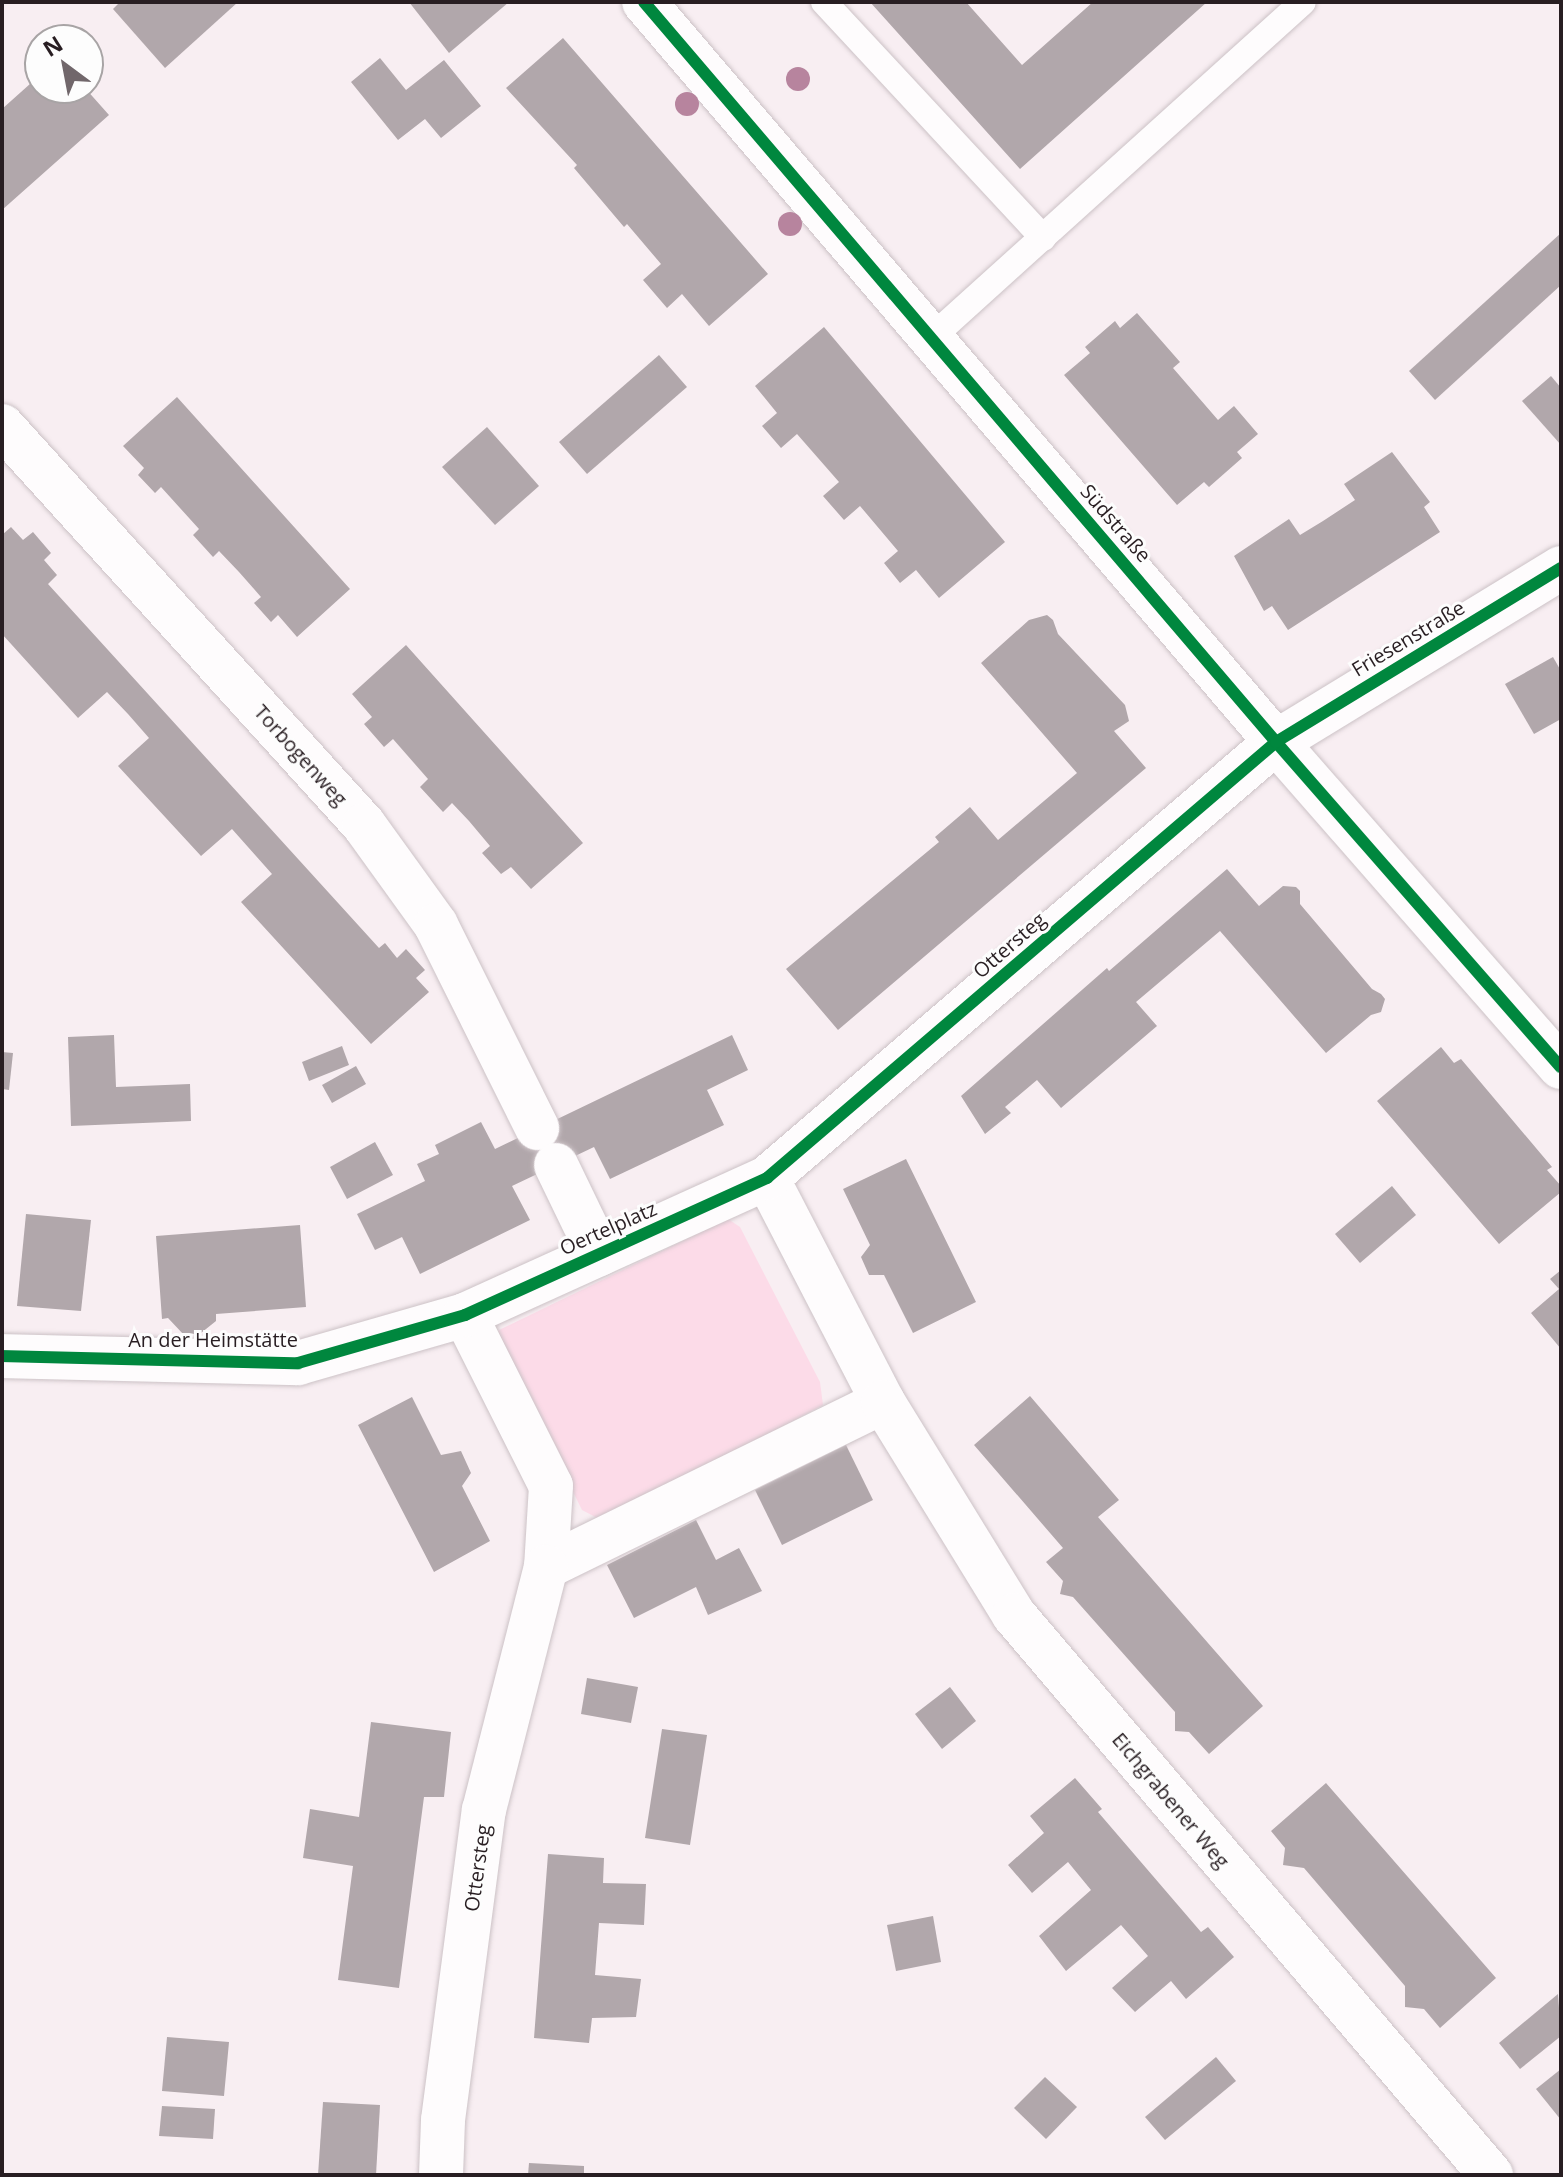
<!DOCTYPE html>
<html>
<head>
<meta charset="utf-8">
<style>
  body { margin:0 }
  #map { position:relative; width:1563px; height:2177px; overflow:hidden; background:#f8eef2; font-family:"Open Sans",sans-serif }
  div>[style] { position:absolute }
  .green>* { inset:0; background:#fcdbe8 }
  .building>* { inset:0; background:#b1a7ab }
  .roads { filter:drop-shadow(0 0 2px #ccc2c6) drop-shadow(0 0 2px #ccc2c6) }
  .lane>* { height:26px; margin:-13px; padding:0 13px; transform-origin:13px; border-radius:13px; background:#fefcfd }
  .street>* { height:44px; margin:-22px; padding:0 22px; transform-origin:22px; border-radius:22px; background:#fefcfd }
  .secondary>* { height:44px; margin:-22px; padding:0 22px; transform-origin:22px; border-radius:22px; background:#fefcfd }
  .cycleway>* { height:12px; margin:-6px; padding:0 6px; transform-origin:6px; border-radius:6px; background:#00873e }
  .trees>* { width:24px; height:24px; margin:-12px; border-radius:50%; background:#b7849e }
  span { translate:-50% -50%; white-space:nowrap; text-align:center; line-height:1.15; -webkit-text-stroke:6px #fdfdfd; paint-order:stroke }
  .street-label { font-size:20px; color:#281e22 }
  .frame { position:absolute; inset:0; border:4px solid #281e22; pointer-events:none }
  .north { position:absolute; left:24px; top:24px; width:80px; height:80px; box-sizing:border-box; background:#fdfdfd; border:2px solid #a8a4a5; border-radius:50%; rotate:328deg; font-size:22px; font-weight:700; line-height:32px; text-align:center; color:#281e22 }
  .north::after { content:''; display:block; margin:auto; width:28px; height:36px; background:#71676b; clip-path:polygon(50% 0,100% 100%,50% 72%,0 100%) }
</style>
</head>
<body>
<div id="map">
  <div class="green">
    <i style="clip-path:polygon(728px 1219px,740px 1227px,820px 1382px,823px 1405px,603px 1521px,582px 1510px,497px 1338px,499px 1330px)"></i>
  </div>
  <div class="building">
    <i style="clip-path:polygon(120px 2px,238px 2px,165px 68px,113px 9px)"></i>
    <i style="clip-path:polygon(409px 2px,509px 2px,449px 53px)"></i>
    <i style="clip-path:polygon(870px 2px,966px 2px,1022px 65px,1093px 2px,1207px 2px,1020px 169px)"></i>
    <i style="clip-path:polygon(563px 38px,768px 274px,709px 326px,682px 294px,667px 308px,643px 280px,661px 264px,627px 224px,624px 227px,574px 168px,577px 165px,506px 88px)"></i>
    <i style="clip-path:polygon(380px 58px,406px 90px,444px 60px,481px 106px,441px 138px,425px 119px,398px 140px,351px 82px)"></i>
    <i style="clip-path:polygon(40px 75px,40px 88px,85px 88px,109px 115px,2px 210px,2px 109px)"></i>
    <i style="clip-path:polygon(1561px 233px,1561px 285px,1435px 400px,1409px 371px)"></i>
    <i style="clip-path:polygon(1137px 313px,1180px 362px,1173px 368px,1218px 420px,1234px 406px,1258px 434px,1237px 452px,1242px 458px,1209px 487px,1204px 482px,1177px 505px,1064px 375px,1090px 353px,1085px 347px,1115px 321px,1120px 328px)"></i>
    <i style="clip-path:polygon(824px 327px,1005px 542px,939px 598px,916px 570px,900px 583px,884px 563px,898px 551px,860px 506px,844px 520px,823px 496px,839px 482px,797px 434px,781px 448px,762px 426px,777px 413px,755px 386px)"></i>
    <i style="clip-path:polygon(659px 355px,687px 387px,587px 474px,559px 442px)"></i>
    <i style="clip-path:polygon(1551px 376px,1561px 388px,1561px 445px,1522px 401px)"></i>
    <i style="clip-path:polygon(177px 397px,350px 589px,297px 637px,278px 615px,271px 622px,254px 603px,261px 597px,239px 572px,219px 551px,213px 557px,193px 535px,199px 529px,161px 487px,155px 493px,138px 475px,144px 468px,123px 446px)"></i>
    <i style="clip-path:polygon(487px 427px,539px 486px,495px 525px,442px 467px)"></i>
    <i style="clip-path:polygon(1392px 452px,1430px 502px,1424px 507px,1440px 532px,1288px 630px,1272px 606px,1264px 611px,1234px 556px,1289px 519px,1300px 535px,1323px 521px,1355px 500px,1344px 484px)"></i>
    <i style="clip-path:polygon(11px 527px,23px 540px,33px 532px,51px 553px,44px 560px,57px 575px,48px 584px,379px 948px,385px 943px,397px 958px,406px 949px,425px 970px,416px 978px,429px 992px,371px 1044px,241px 902px,272px 874px,232px 829px,201px 856px,118px 766px,149px 738px,128px 714px,107px 692px,78px 718px,2px 634px,2px 535px)"></i>
    <i style="clip-path:polygon(1047px 615px,1053px 620px,1058px 634px,1125px 705px,1129px 721px,1114px 731px,1146px 768px,838px 1030px,786px 969px,939px 842px,935px 837px,970px 807px,998px 840px,1077px 773px,981px 663px,1029px 620px)"></i>
    <i style="clip-path:polygon(406px 645px,583px 843px,531px 889px,511px 867px,501px 874px,482px 853px,490px 846px,469px 821px,452px 803px,443px 812px,420px 787px,428px 779px,393px 739px,384px 747px,364px 724px,372px 717px,352px 694px)"></i>
    <i style="clip-path:polygon(1553px 657px,1561px 671px,1561px 719px,1534px 734px,1505px 684px)"></i>
    <i style="clip-path:polygon(1227px 869px,1259px 906px,1283px 886px,1296px 887px,1300px 891px,1300px 904px,1372px 989px,1381px 994px,1385px 999px,1381px 1012px,1371px 1015px,1326px 1053px,1220px 931px,1136px 1002px,1157px 1026px,1061px 1108px,1037px 1080px,1005px 1107px,1011px 1113px,985px 1134px,961px 1096px,1107px 968px,1109px 971px)"></i>
    <i style="clip-path:polygon(114px 1035px,116px 1087px,190px 1084px,191px 1121px,71px 1126px,68px 1037px)"></i>
    <i style="clip-path:polygon(732px 1035px,748px 1070px,707px 1090px,724px 1125px,610px 1179px,594px 1147px,512px 1186px,530px 1220px,420px 1274px,402px 1237px,375px 1250px,357px 1214px,425px 1181px,417px 1164px,439px 1154px,435px 1145px,481px 1122px,495px 1149px)"></i>
    <i style="clip-path:polygon(342px 1046px,349px 1065px,309px 1081px,302px 1062px)"></i>
    <i style="clip-path:polygon(1441px 1047px,1454px 1063px,1461px 1059px,1552px 1167px,1547px 1170px,1561px 1186px,1561px 1192px,1499px 1244px,1377px 1101px)"></i>
    <i style="clip-path:polygon(2px 1052px,13px 1053px,9px 1090px,2px 1089px)"></i>
    <i style="clip-path:polygon(356px 1066px,366px 1084px,332px 1103px,322px 1085px)"></i>
    <i style="clip-path:polygon(375px 1142px,393px 1175px,347px 1199px,330px 1167px)"></i>
    <i style="clip-path:polygon(906px 1159px,976px 1302px,913px 1333px,884px 1275px,869px 1275px,861px 1257px,870px 1245px,843px 1189px)"></i>
    <i style="clip-path:polygon(1392px 1186px,1416px 1215px,1360px 1263px,1335px 1234px)"></i>
    <i style="clip-path:polygon(26px 1214px,91px 1220px,81px 1311px,17px 1306px)"></i>
    <i style="clip-path:polygon(300px 1225px,306px 1307px,216px 1314px,216px 1321px,201px 1333px,184px 1335px,168px 1318px,162px 1319px,156px 1236px)"></i>
    <i style="clip-path:polygon(1561px 1270px,1561px 1349px,1531px 1313px,1559px 1289px,1550px 1279px)"></i>
    <i style="clip-path:polygon(1030px 1396px,1119px 1500px,1098px 1517px,1263px 1706px,1209px 1754px,1189px 1732px,1175px 1731px,1175px 1712px,1073px 1597px,1060px 1594px,1063px 1581px,1046px 1562px,1063px 1548px,974px 1445px)"></i>
    <i style="clip-path:polygon(412px 1397px,441px 1455px,461px 1451px,471px 1473px,462px 1486px,490px 1541px,434px 1572px,358px 1425px)"></i>
    <i style="clip-path:polygon(846px 1445px,873px 1500px,782px 1545px,755px 1490px)"></i>
    <i style="clip-path:polygon(696px 1520px,716px 1560px,739px 1548px,762px 1591px,708px 1615px,696px 1587px,634px 1618px,607px 1565px)"></i>
    <i style="clip-path:polygon(587px 1678px,638px 1687px,631px 1723px,581px 1714px)"></i>
    <i style="clip-path:polygon(950px 1687px,976px 1721px,942px 1749px,915px 1714px)"></i>
    <i style="clip-path:polygon(371px 1722px,451px 1732px,444px 1797px,424px 1797px,399px 1988px,338px 1980px,353px 1866px,303px 1858px,310px 1809px,359px 1817px)"></i>
    <i style="clip-path:polygon(662px 1729px,707px 1735px,690px 1845px,645px 1838px)"></i>
    <i style="clip-path:polygon(1075px 1778px,1102px 1809px,1098px 1812px,1201px 1932px,1208px 1927px,1234px 1957px,1186px 1999px,1171px 1981px,1135px 2012px,1112px 1988px,1148px 1956px,1121px 1925px,1066px 1971px,1039px 1936px,1091px 1890px,1068px 1862px,1032px 1893px,1008px 1865px,1044px 1833px,1030px 1816px)"></i>
    <i style="clip-path:polygon(1326px 1783px,1496px 1978px,1440px 2028px,1424px 2009px,1405px 2007px,1405px 1986px,1304px 1868px,1283px 1865px,1285px 1848px,1271px 1831px)"></i>
    <i style="clip-path:polygon(548px 1854px,604px 1858px,603px 1883px,646px 1884px,644px 1925px,599px 1923px,595px 1975px,641px 1979px,636px 2017px,592px 2018px,589px 2043px,534px 2038px)"></i>
    <i style="clip-path:polygon(933px 1916px,941px 1962px,896px 1971px,887px 1925px)"></i>
    <i style="clip-path:polygon(1558px 1994px,1561px 2036px,1520px 2069px,1499px 2043px)"></i>
    <i style="clip-path:polygon(167px 2037px,229px 2042px,224px 2096px,162px 2091px)"></i>
    <i style="clip-path:polygon(1216px 2057px,1236px 2081px,1165px 2140px,1145px 2117px)"></i>
    <i style="clip-path:polygon(1561px 2069px,1561px 2120px,1536px 2089px)"></i>
    <i style="clip-path:polygon(1045px 2077px,1077px 2107px,1046px 2139px,1014px 2108px)"></i>
    <i style="clip-path:polygon(323px 2102px,380px 2105px,376px 2175px,318px 2175px)"></i>
    <i style="clip-path:polygon(162px 2106px,215px 2109px,213px 2139px,159px 2136px)"></i>
    <i style="clip-path:polygon(529px 2163px,584px 2166px,584px 2175px,528px 2175px)"></i>
  </div>
  <div class="roads">
    <div class="lane">
      <i style="left:824px;top:2px;width:322px;rotate:47.1deg"></i>
      <i style="left:931px;top:338px;width:501px;rotate:-42.09deg"></i>
    </div>
    <div class="street">
      <i style="left:2px;top:426px;width:539px;rotate:47.78deg"></i>
      <i style="left:364px;top:825px;width:123px;rotate:54.2deg"></i>
      <i style="left:436px;top:925px;width:227px;rotate:63.5deg"></i>
      <i style="left:556px;top:1165px;width:99px;rotate:64.2deg"></i>
      <i style="left:465px;top:1315px;width:191px;rotate:63.3deg"></i>
      <i style="left:551px;top:1486px;width:81px;rotate:93.5deg"></i>
      <i style="left:546px;top:1567px;width:375px;rotate:-26.1deg"></i>
      <i style="left:883px;top:1402px;width:252px;rotate:-117.4deg"></i>
      <i style="left:2px;top:1356px;width:296px;rotate:1.4deg"></i>
      <i style="left:298px;top:1363px;width:174px;rotate:-16deg"></i>
      <i style="left:465px;top:1315px;width:332px;rotate:-24.4deg"></i>
      <i style="left:767px;top:1178px;width:670px;rotate:-40.58deg"></i>
      <i style="left:1276px;top:742px;width:334px;rotate:-31.4deg"></i>
      <i style="left:883px;top:1402px;width:250px;rotate:58.4deg"></i>
      <i style="left:1014px;top:1615px;width:736px;rotate:49.58deg"></i>
      <i style="left:441px;top:2175px;width:55px;rotate:-87.9deg"></i>
      <i style="left:443px;top:2120px;width:313px;rotate:-82.5deg"></i>
      <i style="left:484px;top:1810px;width:251px;rotate:-75.7deg"></i>
    </div>
    <div class="secondary">
      <i style="left:644px;top:2px;width:973px;rotate:49.5deg"></i>
      <i style="left:1276px;top:742px;width:432px;rotate:48.8deg"></i>
    </div>
  </div>
  <div class="cycleway">
    <i style="left:644px;top:2px;width:973px;rotate:49.5deg"></i>
    <i style="left:1276px;top:742px;width:432px;rotate:48.8deg"></i>
    <i style="left:2px;top:1356px;width:296px;rotate:1.4deg"></i>
    <i style="left:298px;top:1363px;width:174px;rotate:-16deg"></i>
    <i style="left:465px;top:1315px;width:332px;rotate:-24.4deg"></i>
    <i style="left:767px;top:1178px;width:670px;rotate:-40.58deg"></i>
    <i style="left:1276px;top:742px;width:334px;rotate:-31.4deg"></i>
  </div>
  <div class="trees">
    <i style="left:798px;top:79px"></i>
    <i style="left:687px;top:104px"></i>
    <i style="left:790px;top:224px"></i>
  </div>
  <div class="street-label">
    <span style="left:1116px;top:523px;rotate:49deg">Südstraße</span>
    <span style="left:1408px;top:638px;rotate:-31deg">Friesenstraße</span>
    <span style="left:301px;top:755px;rotate:48deg">Torbogenweg</span>
    <span style="left:1009px;top:945px;rotate:-41deg">Ottersteg</span>
    <span style="left:608px;top:1228px;rotate:-24deg">Oertelplatz</span>
    <span style="left:213px;top:1339px">An der Heimstätte</span>
    <span style="left:1171px;top:1800px;rotate:50deg">Eichgrabener Weg</span>
    <span style="left:477px;top:1868px;rotate:-82deg">Ottersteg</span>
  </div>
  <div class="frame"></div>
  <div class="north">N</div>
</div>
</body>
</html>
